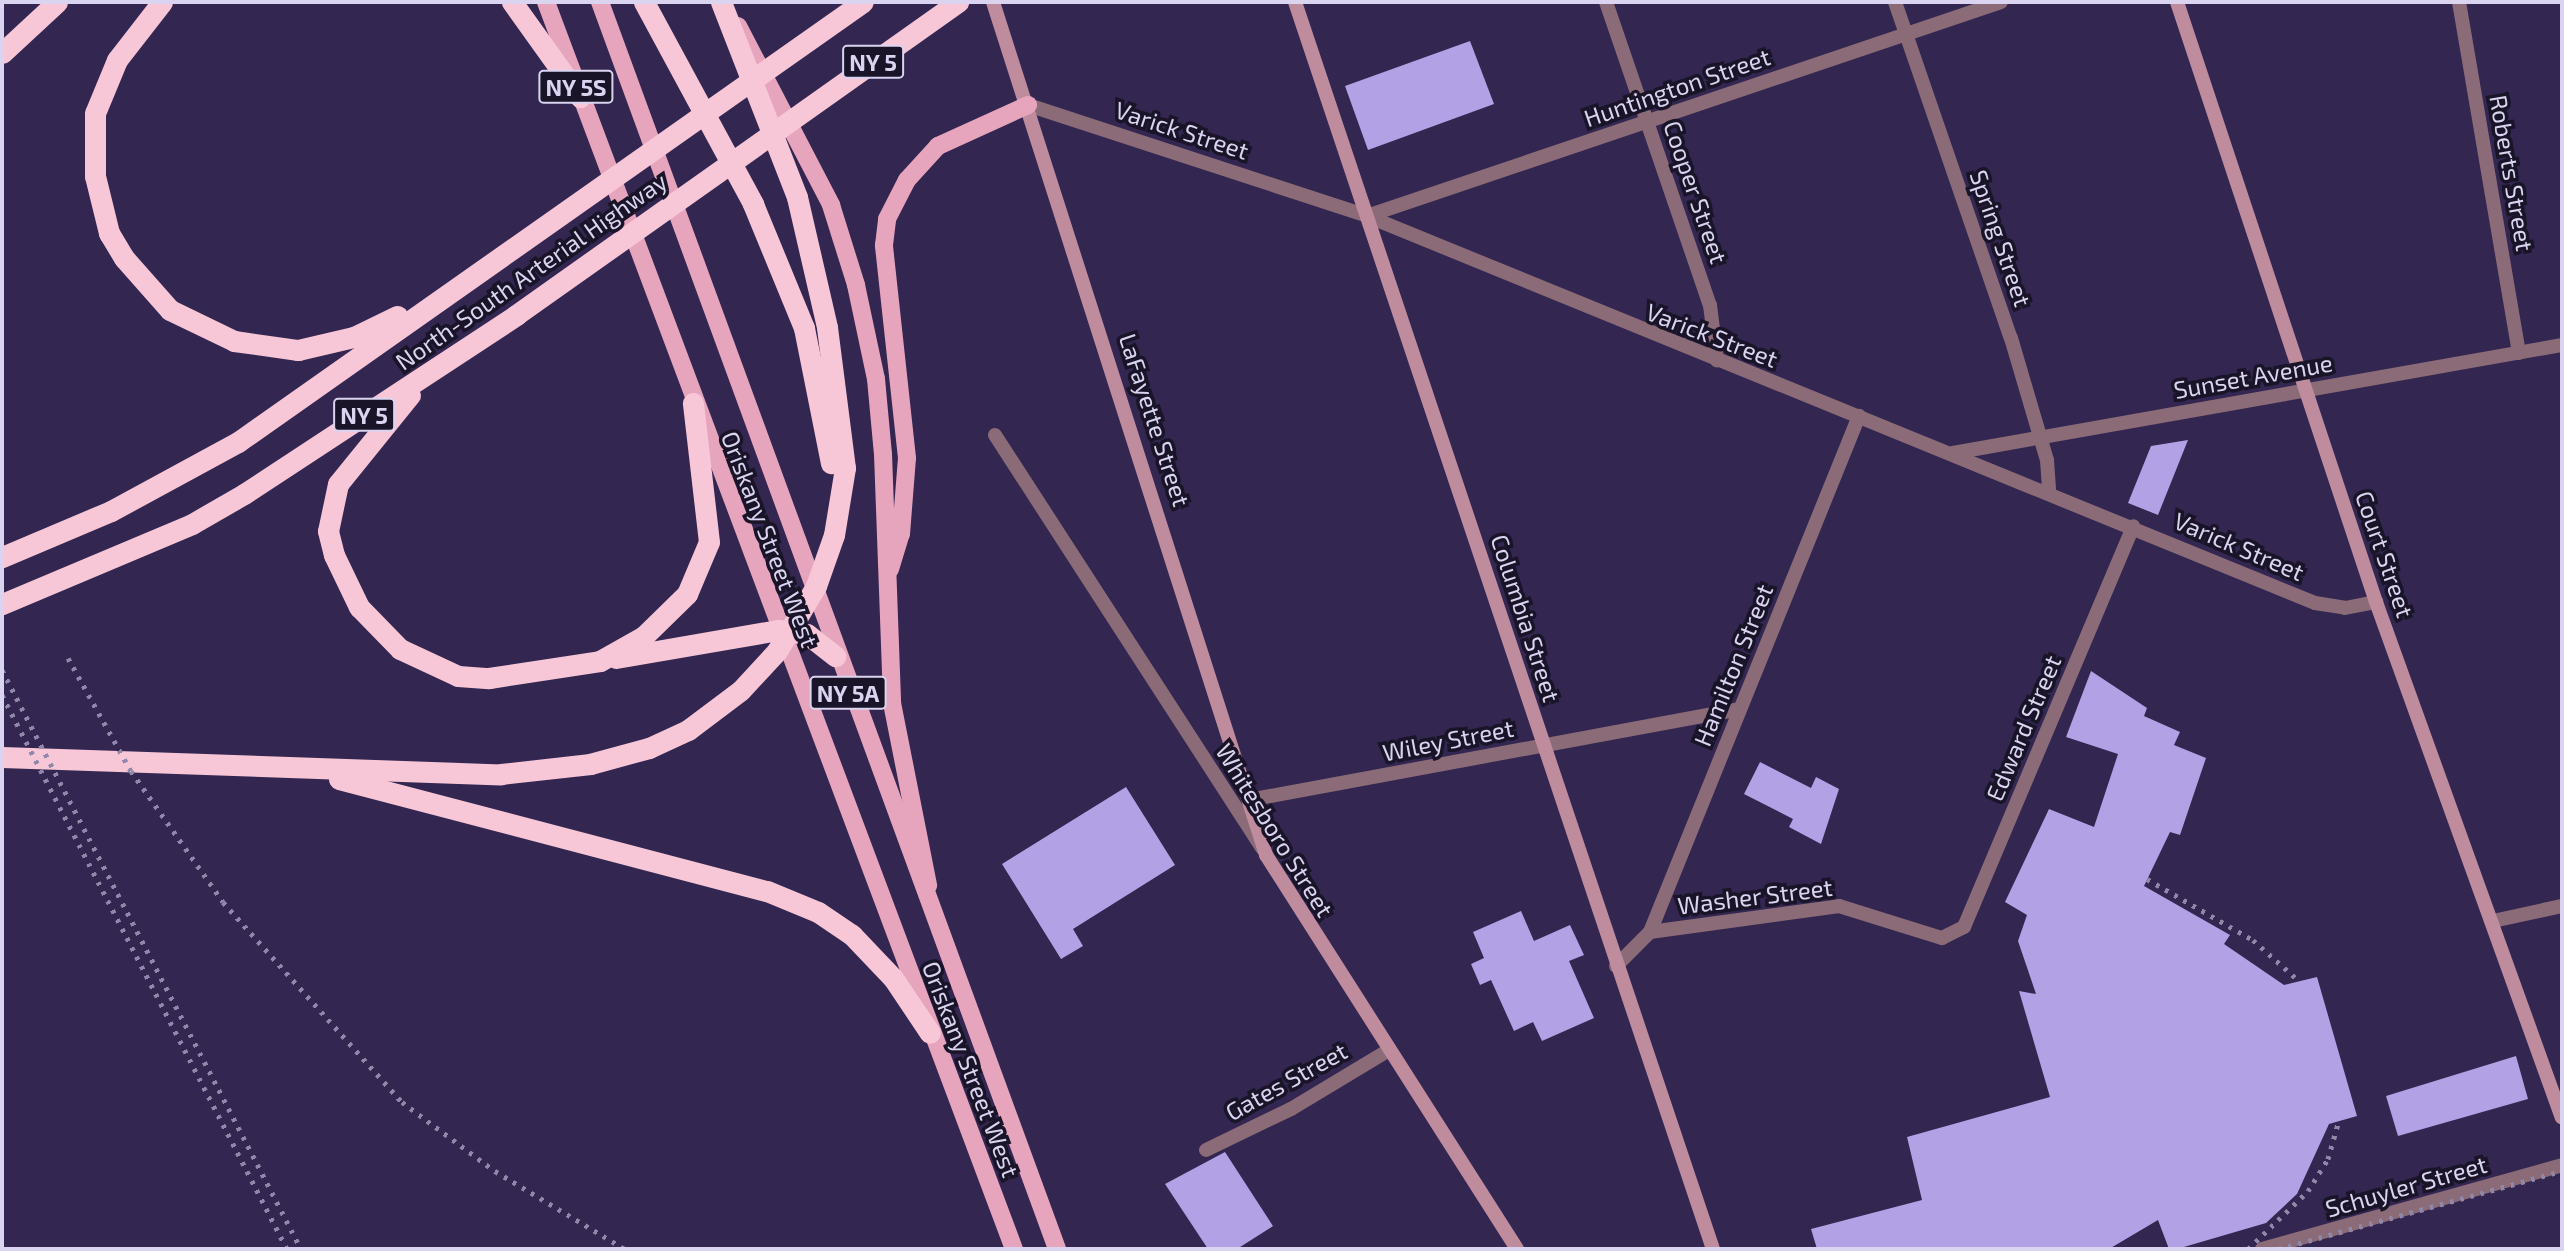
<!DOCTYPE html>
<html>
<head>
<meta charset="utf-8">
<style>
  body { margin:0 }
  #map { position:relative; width:2564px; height:1251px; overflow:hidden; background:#332651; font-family:"Exo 2",sans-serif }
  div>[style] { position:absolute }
  .building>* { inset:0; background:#b3a1e6 }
  .street>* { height:14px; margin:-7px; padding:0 7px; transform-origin:7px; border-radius:7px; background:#8b6b77 }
  .secondary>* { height:14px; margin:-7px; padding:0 7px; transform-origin:7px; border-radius:7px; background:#bf8c9e }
  .primary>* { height:18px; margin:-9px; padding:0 9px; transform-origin:9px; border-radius:9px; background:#e7a5bd }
  .highway>* { height:21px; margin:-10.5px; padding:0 10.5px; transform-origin:10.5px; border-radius:10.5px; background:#f7c7d8 }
  .rail>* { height:5px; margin-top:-2.5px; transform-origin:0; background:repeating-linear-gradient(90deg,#9087a9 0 3.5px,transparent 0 10.5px) }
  span { translate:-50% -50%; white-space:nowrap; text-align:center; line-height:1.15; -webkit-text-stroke:7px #191427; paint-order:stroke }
  .shield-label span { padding:2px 5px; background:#191427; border:2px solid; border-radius:5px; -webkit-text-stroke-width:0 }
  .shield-label { font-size:23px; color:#dad4f0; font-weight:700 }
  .street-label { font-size:24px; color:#dad4f0 }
  .frame { position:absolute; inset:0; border:4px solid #dad4f0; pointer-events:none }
</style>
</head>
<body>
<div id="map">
  <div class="building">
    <i style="clip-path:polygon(1470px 41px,1494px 104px,1368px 150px,1345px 86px)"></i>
    <i style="clip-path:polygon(2188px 440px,2158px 515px,2128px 503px,2151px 446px)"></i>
    <i style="clip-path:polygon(2091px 671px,2147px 708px,2144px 716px,2180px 732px,2174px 745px,2206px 758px,2180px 835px,2170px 832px,2144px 886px,2230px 935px,2224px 944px,2284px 985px,2317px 977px,2357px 1116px,2329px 1124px,2297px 1194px,2266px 1223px,2177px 1249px,2169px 1249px,2158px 1220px,2109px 1249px,1817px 1249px,1811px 1229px,1922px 1200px,1907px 1137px,2050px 1097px,2019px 991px,2036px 994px,2018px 941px,2027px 915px,2005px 902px,2049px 809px,2094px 827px,2118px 754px,2066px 737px)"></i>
    <i style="clip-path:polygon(1760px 762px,1811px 788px,1816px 777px,1839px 789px,1821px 844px,1789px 827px,1793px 819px,1744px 794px)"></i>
    <i style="clip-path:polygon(1126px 787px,1175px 865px,1073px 929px,1083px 946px,1061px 959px,1002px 864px)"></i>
    <i style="clip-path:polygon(1521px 911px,1534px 941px,1570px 925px,1584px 955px,1569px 961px,1594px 1018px,1542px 1041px,1533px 1022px,1514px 1031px,1491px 980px,1480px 985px,1471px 964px,1484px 958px,1473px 932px)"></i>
    <i style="clip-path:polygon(2516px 1056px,2528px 1099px,2398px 1136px,2386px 1096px)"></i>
    <i style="clip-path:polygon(1225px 1152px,1273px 1226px,1237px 1249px,1208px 1249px,1165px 1184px)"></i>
  </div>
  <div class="street">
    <i style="left:1606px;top:2px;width:320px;rotate:71.1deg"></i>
    <i style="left:1710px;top:305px;width:56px;rotate:82.9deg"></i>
    <i style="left:1895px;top:2px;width:355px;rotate:71deg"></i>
    <i style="left:2011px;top:338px;width:127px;rotate:73.6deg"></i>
    <i style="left:2047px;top:460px;width:32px;rotate:86deg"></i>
    <i style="left:2459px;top:2px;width:356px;rotate:80.3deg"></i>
    <i style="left:1028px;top:105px;width:357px;rotate:18.1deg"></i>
    <i style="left:1367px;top:216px;width:1024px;rotate:22.21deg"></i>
    <i style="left:2315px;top:603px;width:30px;rotate:9deg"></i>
    <i style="left:2345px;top:608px;width:32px;rotate:-11deg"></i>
    <i style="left:1367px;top:216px;width:669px;rotate:-18.65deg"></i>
    <i style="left:995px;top:435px;width:492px;rotate:57.1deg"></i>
    <i style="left:1953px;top:453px;width:619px;rotate:-10.06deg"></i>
    <i style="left:1249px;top:800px;width:498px;rotate:-10.5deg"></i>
    <i style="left:2493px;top:921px;width:71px;rotate:-12.3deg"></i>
    <i style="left:1650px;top:932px;width:191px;rotate:-7.8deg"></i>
    <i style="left:1839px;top:906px;width:108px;rotate:17.3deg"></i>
    <i style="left:1942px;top:938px;width:25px;rotate:-27deg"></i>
    <i style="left:1964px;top:927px;width:435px;rotate:-67.1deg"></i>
    <i style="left:1616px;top:966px;width:48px;rotate:-45deg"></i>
    <i style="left:1650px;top:932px;width:557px;rotate:-67.95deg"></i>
    <i style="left:1206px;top:1150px;width:94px;rotate:-25.8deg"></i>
    <i style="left:1291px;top:1109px;width:112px;rotate:-31.1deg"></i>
    <i style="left:2262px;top:1249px;width:312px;rotate:-15.6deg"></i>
  </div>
  <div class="secondary">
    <i style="left:993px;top:2px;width:896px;rotate:72.25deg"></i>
    <i style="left:1266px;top:855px;width:467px;rotate:57.5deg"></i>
    <i style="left:1295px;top:2px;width:1315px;rotate:71.47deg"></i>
    <i style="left:2177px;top:2px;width:632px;rotate:71.65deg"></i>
    <i style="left:2376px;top:602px;width:548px;rotate:70.18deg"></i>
  </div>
  <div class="primary">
    <i style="left:546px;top:2px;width:1332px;rotate:69.43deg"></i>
    <i style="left:600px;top:2px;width:1328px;rotate:69.87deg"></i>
    <i style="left:738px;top:26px;width:202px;rotate:62.5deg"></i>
    <i style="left:831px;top:205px;width:84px;rotate:72.6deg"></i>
    <i style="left:856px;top:285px;width:96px;rotate:78deg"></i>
    <i style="left:876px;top:379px;width:75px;rotate:84.7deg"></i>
    <i style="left:883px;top:454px;width:249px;rotate:87.9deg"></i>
    <i style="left:892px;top:703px;width:186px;rotate:78.8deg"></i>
    <i style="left:890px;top:569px;width:37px;rotate:-73deg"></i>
    <i style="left:901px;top:534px;width:76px;rotate:-85.5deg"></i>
    <i style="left:907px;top:458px;width:214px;rotate:-96.2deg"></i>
    <i style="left:884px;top:245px;width:26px;rotate:-83deg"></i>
    <i style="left:887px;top:219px;width:44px;rotate:-62.9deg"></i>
    <i style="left:907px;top:180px;width:46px;rotate:-47.6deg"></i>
    <i style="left:938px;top:146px;width:99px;rotate:-24.5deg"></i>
  </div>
  <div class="highway">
    <i style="left:162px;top:2px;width:73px;rotate:127.8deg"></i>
    <i style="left:117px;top:60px;width:57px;rotate:112.5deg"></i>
    <i style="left:95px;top:113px;width:63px;rotate:90deg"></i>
    <i style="left:95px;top:176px;width:59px;rotate:76.2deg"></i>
    <i style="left:109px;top:233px;width:29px;rotate:59deg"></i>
    <i style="left:124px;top:258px;width:69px;rotate:48.5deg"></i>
    <i style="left:170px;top:310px;width:71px;rotate:25.8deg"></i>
    <i style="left:234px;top:341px;width:65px;rotate:8deg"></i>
    <i style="left:298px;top:350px;width:57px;rotate:-13.1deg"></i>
    <i style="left:354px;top:337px;width:48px;rotate:-26deg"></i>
    <i style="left:512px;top:2px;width:117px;rotate:54.4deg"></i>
    <i style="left:644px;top:2px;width:230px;rotate:61.6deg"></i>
    <i style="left:753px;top:204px;width:134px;rotate:67.6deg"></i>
    <i style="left:804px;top:328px;width:138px;rotate:78.7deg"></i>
    <i style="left:2px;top:53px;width:75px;rotate:-42.8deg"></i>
    <i style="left:410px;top:395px;width:114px;rotate:129deg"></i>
    <i style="left:338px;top:484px;width:48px;rotate:102deg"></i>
    <i style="left:328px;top:531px;width:25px;rotate:76deg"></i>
    <i style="left:334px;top:555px;width:58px;rotate:64.3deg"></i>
    <i style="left:359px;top:607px;width:59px;rotate:45.7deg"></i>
    <i style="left:400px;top:649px;width:64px;rotate:25deg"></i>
    <i style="left:458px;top:676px;width:31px;rotate:4deg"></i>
    <i style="left:489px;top:678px;width:112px;rotate:-8.7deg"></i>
    <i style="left:600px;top:661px;width:51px;rotate:-29.6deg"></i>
    <i style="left:644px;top:636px;width:60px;rotate:-44.3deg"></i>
    <i style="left:687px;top:594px;width:56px;rotate:-67.1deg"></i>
    <i style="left:709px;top:542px;width:140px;rotate:-96.6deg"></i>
    <i style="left:2px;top:557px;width:118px;rotate:-22.9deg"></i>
    <i style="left:111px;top:511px;width:145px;rotate:-28.5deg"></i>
    <i style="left:238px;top:442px;width:764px;rotate:-35.15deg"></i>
    <i style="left:2px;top:604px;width:206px;rotate:-22.8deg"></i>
    <i style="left:192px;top:524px;width:60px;rotate:-30deg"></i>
    <i style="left:244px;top:494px;width:326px;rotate:-33.3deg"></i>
    <i style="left:516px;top:315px;width:542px;rotate:-35.3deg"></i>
    <i style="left:616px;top:658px;width:164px;rotate:-9.8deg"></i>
    <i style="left:778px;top:630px;width:29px;rotate:8deg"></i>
    <i style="left:807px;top:634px;width:36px;rotate:38deg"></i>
    <i style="left:2px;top:757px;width:499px;rotate:2deg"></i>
    <i style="left:501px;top:774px;width:90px;rotate:-6.4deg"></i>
    <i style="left:590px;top:764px;width:61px;rotate:-15.2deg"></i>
    <i style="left:649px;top:748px;width:43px;rotate:-24.8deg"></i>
    <i style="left:688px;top:730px;width:66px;rotate:-37deg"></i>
    <i style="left:741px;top:690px;width:53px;rotate:-47.3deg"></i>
    <i style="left:777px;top:651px;width:76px;rotate:-59deg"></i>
    <i style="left:816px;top:586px;width:54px;rotate:-70.6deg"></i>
    <i style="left:834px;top:535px;width:68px;rotate:-80.7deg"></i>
    <i style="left:845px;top:468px;width:142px;rotate:-97.3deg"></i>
    <i style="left:827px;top:327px;width:133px;rotate:-103deg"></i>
    <i style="left:797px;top:197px;width:209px;rotate:-111.3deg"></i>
    <i style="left:339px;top:779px;width:442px;rotate:14.7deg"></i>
    <i style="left:767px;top:891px;width:55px;rotate:22.4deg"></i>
    <i style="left:818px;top:912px;width:41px;rotate:34.1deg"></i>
    <i style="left:852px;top:935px;width:59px;rotate:46.4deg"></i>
    <i style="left:893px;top:978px;width:66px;rotate:56.1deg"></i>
  </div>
  <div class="rail">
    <i style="left:68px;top:658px;width:129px;rotate:60.9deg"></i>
    <i style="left:131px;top:771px;width:160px;rotate:54.9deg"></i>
    <i style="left:223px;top:902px;width:268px;rotate:48.2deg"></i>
    <i style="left:402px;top:1102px;width:116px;rotate:36.6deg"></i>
    <i style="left:495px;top:1171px;width:152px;rotate:31deg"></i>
    <i style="left:2px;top:670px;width:652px;rotate:62.69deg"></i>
    <i style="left:2px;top:695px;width:623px;rotate:62.78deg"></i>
    <i style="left:2147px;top:879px;width:122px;rotate:29.9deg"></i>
    <i style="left:2253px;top:940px;width:62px;rotate:41.7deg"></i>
    <i style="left:2248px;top:1249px;width:83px;rotate:-44deg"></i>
    <i style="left:2308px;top:1191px;width:38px;rotate:-58deg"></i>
    <i style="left:2328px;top:1159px;width:41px;rotate:-74.2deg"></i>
    <i style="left:2278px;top:1249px;width:295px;rotate:-15.4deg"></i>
  </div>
  <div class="shield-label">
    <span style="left:873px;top:62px">NY 5</span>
    <span style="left:576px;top:87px">NY 5S</span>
    <span style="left:364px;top:415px">NY 5</span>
    <span style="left:848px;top:693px">NY 5A</span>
  </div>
  <div class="street-label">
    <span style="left:1677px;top:87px;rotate:-19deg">Huntington Street</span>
    <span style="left:1182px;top:130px;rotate:18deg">Varick Street</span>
    <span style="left:2512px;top:173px;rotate:80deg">Roberts Street</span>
    <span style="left:1696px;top:192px;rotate:71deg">Cooper Street</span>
    <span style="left:2001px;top:238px;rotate:71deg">Spring Street</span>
    <span style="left:531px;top:271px;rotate:-35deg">North-South Arterial Highway</span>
    <span style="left:1712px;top:335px;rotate:21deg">Varick Street</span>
    <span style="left:2253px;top:376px;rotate:-10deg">Sunset Avenue</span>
    <span style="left:1155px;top:420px;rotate:72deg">LaFayette Street</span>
    <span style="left:770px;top:539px;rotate:69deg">Oriskany Street West</span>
    <span style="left:2239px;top:546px;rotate:23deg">Varick Street</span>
    <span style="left:2385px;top:554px;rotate:71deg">Court Street</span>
    <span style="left:1526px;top:618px;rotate:72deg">Columbia Street</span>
    <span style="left:1733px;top:665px;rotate:-68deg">Hamilton Street</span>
    <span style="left:2023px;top:728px;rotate:-67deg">Edward Street</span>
    <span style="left:1448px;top:740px;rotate:-11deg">Wiley Street</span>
    <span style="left:1275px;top:830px;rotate:58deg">Whitesboro Street</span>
    <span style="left:1755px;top:896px;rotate:-7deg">Washer Street</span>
    <span style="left:971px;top:1069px;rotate:69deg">Oriskany Street West</span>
    <span style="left:1286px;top:1081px;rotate:-29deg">Gates Street</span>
    <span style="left:2406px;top:1186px;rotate:-16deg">Schuyler Street</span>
  </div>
  <div class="frame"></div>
</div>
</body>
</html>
